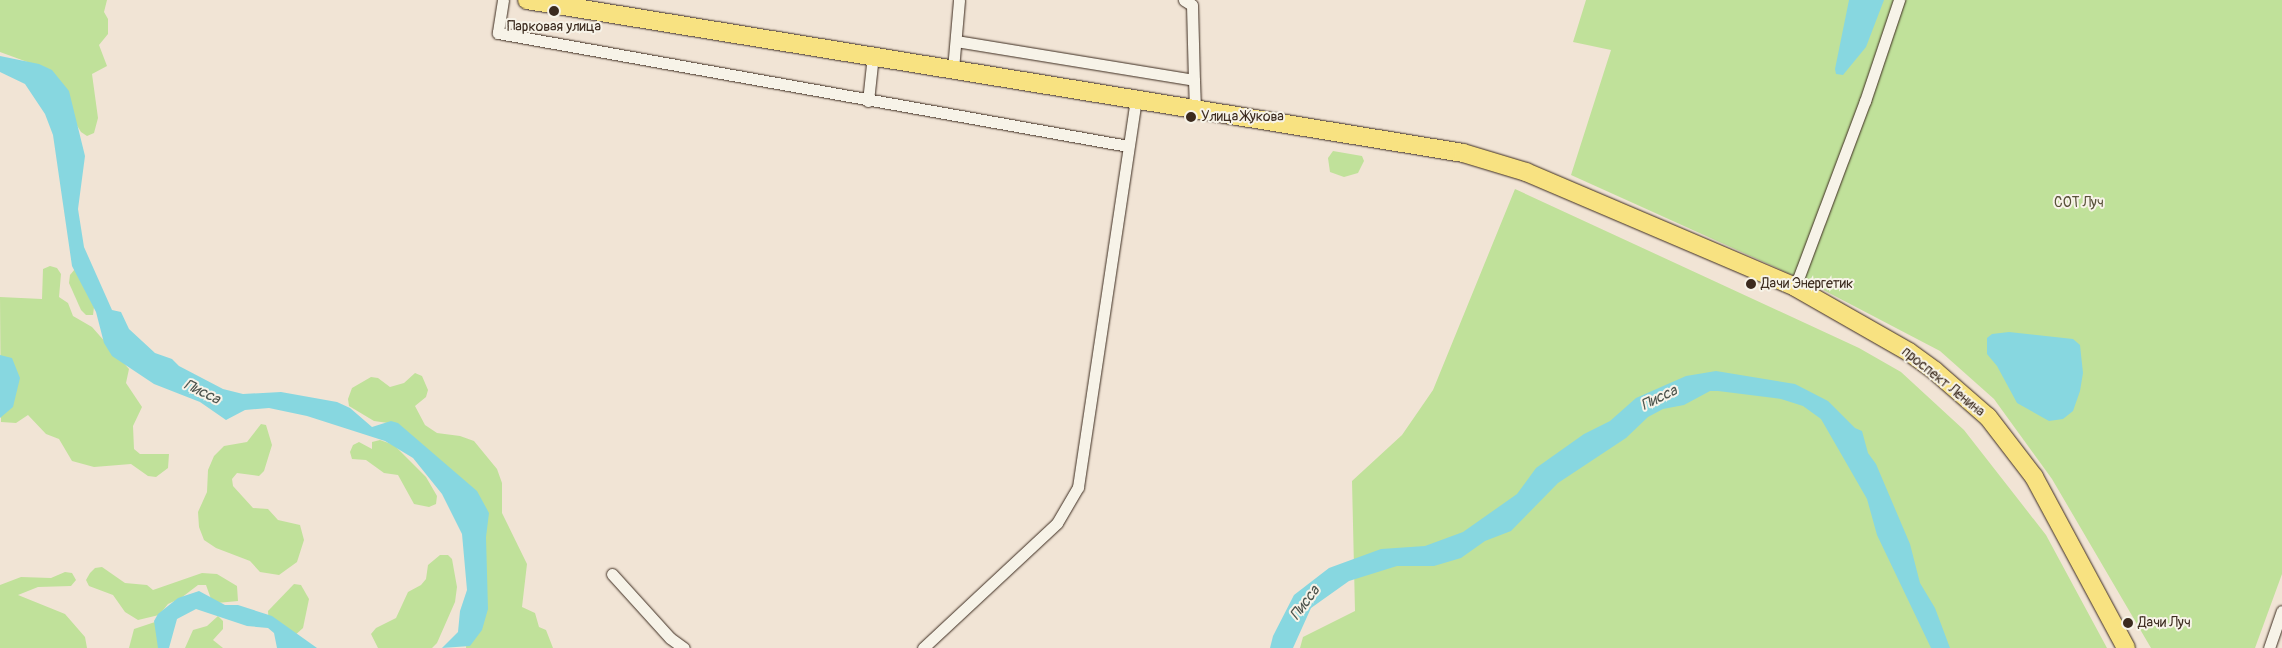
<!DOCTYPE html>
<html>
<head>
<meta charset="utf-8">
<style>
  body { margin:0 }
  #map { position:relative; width:2282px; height:648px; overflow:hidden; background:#f1e4d5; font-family:Pangolin,sans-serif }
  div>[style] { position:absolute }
  .green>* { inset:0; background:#c0e19a }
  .water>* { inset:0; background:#87d7e0 }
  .roads { filter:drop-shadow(0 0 1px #3b2a1e) drop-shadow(0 0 1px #3b2a1e) }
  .minor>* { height:11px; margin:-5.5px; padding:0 5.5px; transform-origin:5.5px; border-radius:5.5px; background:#f7f3e8 }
  .primary>* { height:18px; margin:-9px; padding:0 9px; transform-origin:9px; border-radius:9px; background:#f8e281 }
  .dots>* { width:14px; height:14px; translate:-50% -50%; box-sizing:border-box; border:2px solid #f7f3e8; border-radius:50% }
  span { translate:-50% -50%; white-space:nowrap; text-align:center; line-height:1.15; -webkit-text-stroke:4px #f7f3e8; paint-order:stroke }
  .poi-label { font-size:14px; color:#3b2a1e }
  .left { translate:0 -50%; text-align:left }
  .park-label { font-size:14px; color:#564f37 }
  .street-label { font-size:14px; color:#3b2a1e }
  .water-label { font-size:15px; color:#4e554e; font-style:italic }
</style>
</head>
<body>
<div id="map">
  <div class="green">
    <i style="clip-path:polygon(0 0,107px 0,104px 12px,108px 19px,108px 34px,99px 45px,107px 66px,92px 74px,98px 118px,94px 133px,87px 136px,81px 132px,41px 67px,0 52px)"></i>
    <i style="clip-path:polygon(1586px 0,2282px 0,2282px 574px,2255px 648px,2151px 648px,2052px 479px,1994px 399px,1940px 351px,1808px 282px,1571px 175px,1611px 50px,1573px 42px)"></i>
    <i style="clip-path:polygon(1333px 151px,1362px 156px,1364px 161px,1358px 173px,1344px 177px,1330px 172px,1328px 158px)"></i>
    <i style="clip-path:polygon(1515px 189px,1859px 348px,1901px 372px,1964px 430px,2046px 535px,2107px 648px,1300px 648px,1303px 637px,1355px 611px,1352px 481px,1402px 435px,1433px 390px)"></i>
    <i style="clip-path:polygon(50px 266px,57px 268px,61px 274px,59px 297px,68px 303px,73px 316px,92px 327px,129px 369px,126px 383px,142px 407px,133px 426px,134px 449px,140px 454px,169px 454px,168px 468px,156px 477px,148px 476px,131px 464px,94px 467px,72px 461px,59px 439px,46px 434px,28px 415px,16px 423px,1px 422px,0 297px,42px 299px,43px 269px)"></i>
    <i style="clip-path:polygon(75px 269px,94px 307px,93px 315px,86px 315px,81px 310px,69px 283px,70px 275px)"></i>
    <i style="clip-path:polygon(415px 373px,422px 376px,428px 390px,426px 397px,415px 406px,425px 425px,437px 433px,460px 436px,474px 441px,497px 469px,502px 483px,502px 513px,527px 564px,522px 607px,535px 613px,539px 627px,546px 630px,553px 648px,466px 648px,473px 555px,423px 445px,388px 423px,374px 421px,349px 406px,348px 399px,352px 388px,371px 377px,378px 378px,390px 387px,404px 383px)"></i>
    <i style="clip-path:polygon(261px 424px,266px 425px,272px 445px,264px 471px,259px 476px,237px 473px,232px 479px,233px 486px,253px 508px,268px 509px,278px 520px,300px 525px,304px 540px,297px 562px,279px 575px,260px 572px,250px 561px,216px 548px,204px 540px,199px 527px,198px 512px,207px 492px,208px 470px,214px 456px,224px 446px,247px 442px)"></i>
    <i style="clip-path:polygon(380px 440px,394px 445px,426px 477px,437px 496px,436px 504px,429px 507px,414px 504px,398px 475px,384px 473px,366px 460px,352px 459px,350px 452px,353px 445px,359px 442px,372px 449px,372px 442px)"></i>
    <i style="clip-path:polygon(440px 555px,448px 555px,452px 559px,457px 587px,455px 602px,437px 643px,432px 648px,378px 648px,371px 634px,376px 628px,396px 618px,408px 592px,421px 585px,426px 579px,428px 565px)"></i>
    <i style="clip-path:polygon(102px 567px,125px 583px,147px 585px,153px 590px,202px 573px,217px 574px,237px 586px,238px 601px,217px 603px,211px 599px,206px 585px,198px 585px,181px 598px,168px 604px,159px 615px,138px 620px,125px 612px,113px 595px,89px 586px,86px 580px,90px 573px,95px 568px)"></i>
    <i style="clip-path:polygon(65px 572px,72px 573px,76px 580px,71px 586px,38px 587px,18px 595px,65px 614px,85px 637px,87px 648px,0 648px,0 585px,21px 577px,51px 578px)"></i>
    <i style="clip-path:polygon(294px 584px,301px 585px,309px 599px,303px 628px,293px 637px,278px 637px,269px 626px,268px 611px)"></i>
    <i style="clip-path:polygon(218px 616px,223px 621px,223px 629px,213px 640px,223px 648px,185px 648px,193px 630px,207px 626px)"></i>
    <i style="clip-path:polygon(155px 622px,164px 648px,129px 648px,134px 629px)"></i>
  </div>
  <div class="water">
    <i style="clip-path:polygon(1849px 0,1884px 0,1866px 47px,1843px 75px,1836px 74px,1835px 69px)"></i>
    <i style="clip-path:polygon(0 56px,39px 64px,52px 70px,69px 91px,85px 156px,78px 209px,84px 247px,112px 310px,121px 312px,129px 329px,155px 353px,172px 359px,179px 366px,223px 389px,243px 394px,281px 392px,337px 402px,350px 408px,372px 427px,391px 421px,398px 423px,477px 491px,489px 513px,486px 537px,488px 609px,482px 630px,470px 646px,442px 648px,458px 632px,460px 611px,467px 590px,462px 534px,442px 494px,413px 458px,385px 441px,307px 416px,269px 408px,245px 410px,226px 420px,200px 402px,154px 384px,112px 356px,104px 343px,96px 312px,72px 266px,53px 135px,45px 114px,25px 84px,0 72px)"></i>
    <i style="clip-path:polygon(2009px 332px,2073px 339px,2080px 345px,2083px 373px,2080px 391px,2073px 411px,2063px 419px,2049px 421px,2017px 403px,1997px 366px,1987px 354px,1987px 338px,1992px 334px)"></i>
    <i style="clip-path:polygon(0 355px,12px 358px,20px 378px,13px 407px,0 418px)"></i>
    <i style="clip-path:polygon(1716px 371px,1795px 384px,1828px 401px,1855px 428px,1862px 431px,1868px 453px,1876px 464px,1910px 544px,1920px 583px,1935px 608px,1950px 648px,1931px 648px,1877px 535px,1867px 499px,1821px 419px,1803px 406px,1781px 399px,1718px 391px,1710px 391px,1684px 405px,1663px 409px,1648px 417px,1626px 438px,1558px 483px,1511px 531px,1485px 541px,1461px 558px,1434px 566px,1397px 566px,1349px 581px,1311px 608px,1293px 648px,1270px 648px,1273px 636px,1294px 595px,1329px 568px,1381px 549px,1425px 546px,1463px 532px,1517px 494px,1536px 468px,1584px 434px,1610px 421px,1636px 398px,1686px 376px)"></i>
    <i style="clip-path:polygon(199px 591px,225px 605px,238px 605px,272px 616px,317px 648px,277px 648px,274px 633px,268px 628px,247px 626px,196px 609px,177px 619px,169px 648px,158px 648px,154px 621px,158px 614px,178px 598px)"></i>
  </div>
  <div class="roads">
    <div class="minor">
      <i style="left:503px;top:0;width:33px;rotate:99deg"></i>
      <i style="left:498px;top:33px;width:640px;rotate:10.17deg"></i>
      <i style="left:1184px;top:0;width:9px;rotate:32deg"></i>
      <i style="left:1192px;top:5px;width:75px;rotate:88.5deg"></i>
      <i style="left:956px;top:41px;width:241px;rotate:9.3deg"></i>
      <i style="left:1194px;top:80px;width:29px;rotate:88deg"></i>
      <i style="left:953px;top:69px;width:69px;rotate:-85deg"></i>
      <i style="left:868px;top:101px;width:46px;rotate:-83.8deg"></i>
      <i style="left:1795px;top:287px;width:199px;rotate:-69.4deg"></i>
      <i style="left:1865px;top:101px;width:107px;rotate:-71.4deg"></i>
      <i style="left:612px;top:574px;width:86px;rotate:47.8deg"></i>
      <i style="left:670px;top:638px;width:17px;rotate:36deg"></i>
      <i style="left:923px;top:648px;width:183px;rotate:-43deg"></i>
      <i style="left:1057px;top:523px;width:42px;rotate:-59.7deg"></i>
      <i style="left:1078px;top:487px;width:392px;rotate:-81.5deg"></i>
      <i style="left:2269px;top:648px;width:39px;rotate:-71deg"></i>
    </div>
    <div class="primary">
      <i style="left:527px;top:0;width:948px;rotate:9.28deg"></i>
      <i style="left:1463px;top:153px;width:66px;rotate:16.8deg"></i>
      <i style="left:1526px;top:172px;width:293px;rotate:23.1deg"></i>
      <i style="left:1795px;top:287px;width:131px;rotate:29.7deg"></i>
      <i style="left:1909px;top:352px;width:32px;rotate:36deg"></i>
      <i style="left:1935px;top:371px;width:70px;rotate:41deg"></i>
      <i style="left:1988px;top:417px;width:76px;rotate:52.5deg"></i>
      <i style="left:2034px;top:477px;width:194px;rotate:61.7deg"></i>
    </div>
  </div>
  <div class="dots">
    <i style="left:554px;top:11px;background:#3b2a1e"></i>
    <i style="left:1191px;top:117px;background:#3b2a1e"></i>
    <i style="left:1751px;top:284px;background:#3b2a1e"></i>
    <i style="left:2128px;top:623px;background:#3b2a1e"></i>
  </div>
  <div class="poi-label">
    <span style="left:554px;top:27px">Парковая улица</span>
    <span class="left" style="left:1201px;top:117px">Улица Жукова</span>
    <span class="left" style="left:1761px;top:284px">Дачи Энергетик</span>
    <span class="left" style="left:2138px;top:623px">Дачи Луч</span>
  </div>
  <div class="park-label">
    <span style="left:2079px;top:203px">СОТ Луч</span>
  </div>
  <div class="street-label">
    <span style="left:1943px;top:382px;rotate:39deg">проспект Ленина</span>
  </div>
  <div class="water-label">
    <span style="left:202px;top:392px;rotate:26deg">Писса</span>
    <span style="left:1659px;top:398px;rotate:-26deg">Писса</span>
    <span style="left:1305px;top:603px;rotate:-53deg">Писса</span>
  </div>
</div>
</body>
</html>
